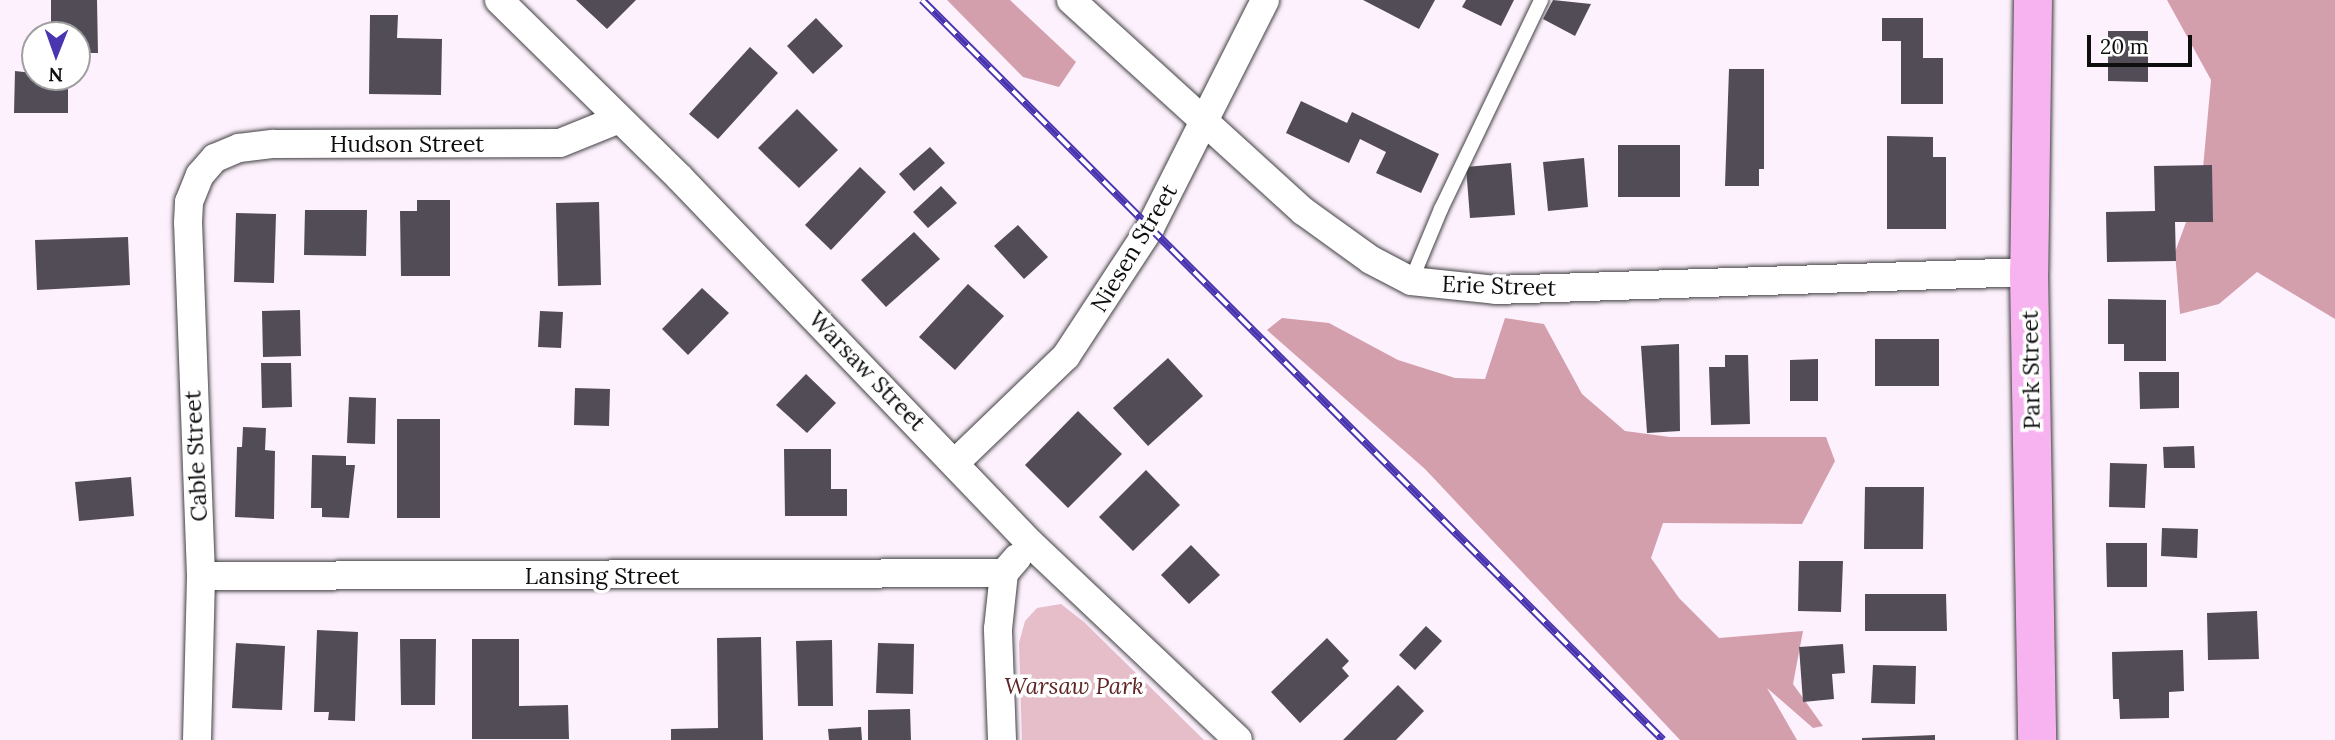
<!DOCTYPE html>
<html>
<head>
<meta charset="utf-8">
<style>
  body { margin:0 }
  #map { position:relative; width:2335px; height:740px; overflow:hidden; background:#fdf1fd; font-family:Lora,serif }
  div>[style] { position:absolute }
  .green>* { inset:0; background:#e5beca }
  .forest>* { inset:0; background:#d49fac }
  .building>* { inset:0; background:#524c56 }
  .roads { filter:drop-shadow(0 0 2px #414141) drop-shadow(0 0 2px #414141) }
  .lane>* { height:14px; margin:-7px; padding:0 7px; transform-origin:7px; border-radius:7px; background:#fff }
  .street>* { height:28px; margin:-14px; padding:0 14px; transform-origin:14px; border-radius:14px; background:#fff }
  .secondary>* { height:38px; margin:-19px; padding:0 19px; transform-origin:19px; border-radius:19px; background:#f6b3f0 }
  .rail>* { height:8px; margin-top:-4px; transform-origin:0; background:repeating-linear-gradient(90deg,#fff 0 16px,#4935b0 0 32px); box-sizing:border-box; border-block:2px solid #4935b0 }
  span { translate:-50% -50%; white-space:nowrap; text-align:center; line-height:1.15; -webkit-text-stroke:7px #fff; paint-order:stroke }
  .street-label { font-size:23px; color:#0e0e0e }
  .park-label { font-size:23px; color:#5f2525; font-style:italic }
  .north { position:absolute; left:21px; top:21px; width:70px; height:70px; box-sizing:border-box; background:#fff; border:2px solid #9f9f9f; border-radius:50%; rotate:181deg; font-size:19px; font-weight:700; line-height:28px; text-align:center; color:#0e0e0e }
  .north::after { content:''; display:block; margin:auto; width:24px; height:32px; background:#4935b0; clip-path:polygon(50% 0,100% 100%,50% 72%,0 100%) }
  .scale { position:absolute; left:2087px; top:35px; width:105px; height:32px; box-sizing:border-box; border:4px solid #0e0e0e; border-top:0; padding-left:9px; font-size:21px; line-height:24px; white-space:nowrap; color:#0e0e0e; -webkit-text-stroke:5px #fff; paint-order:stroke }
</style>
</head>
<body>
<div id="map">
  <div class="green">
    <i style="clip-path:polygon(1061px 604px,1084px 622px,1204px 740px,1022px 740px,1019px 643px,1025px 621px,1037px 608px)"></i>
  </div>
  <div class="forest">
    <i style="clip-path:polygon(947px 0,1010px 0,1076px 62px,1059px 87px,1023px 77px)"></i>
    <i style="clip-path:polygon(2167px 0,2335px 0,2335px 319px,2257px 272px,2219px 304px,2180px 314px,2175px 252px,2202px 179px,2211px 80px)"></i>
    <i style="clip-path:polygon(1282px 318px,1329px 323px,1398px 360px,1455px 378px,1485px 379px,1505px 318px,1544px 324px,1582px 394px,1625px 431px,1670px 437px,1826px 437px,1835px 461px,1802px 524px,1663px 523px,1651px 558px,1679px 598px,1719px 638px,1803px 631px,1793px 684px,1823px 726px,1813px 728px,1767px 688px,1797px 740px,1680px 740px,1425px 469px,1267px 330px)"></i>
  </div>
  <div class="building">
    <i style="clip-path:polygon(51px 0,97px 0,98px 53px,77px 53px,77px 35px,51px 35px)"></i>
    <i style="clip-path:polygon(576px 0,636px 0,607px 29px)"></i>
    <i style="clip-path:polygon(1363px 0,1435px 0,1419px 29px)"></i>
    <i style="clip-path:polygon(1466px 0,1514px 0,1501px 26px,1462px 7px)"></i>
    <i style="clip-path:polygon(1553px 0,1591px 4px,1575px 36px,1543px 19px)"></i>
    <i style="clip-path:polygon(370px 15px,398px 15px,397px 38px,442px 39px,441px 95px,369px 94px)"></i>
    <i style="clip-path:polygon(816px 18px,843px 46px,813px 74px,787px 46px)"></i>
    <i style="clip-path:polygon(1882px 18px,1923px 18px,1923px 58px,1943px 58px,1943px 104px,1901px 104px,1901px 41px,1882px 41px)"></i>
    <i style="clip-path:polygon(2108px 31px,2148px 31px,2148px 82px,2108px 81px)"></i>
    <i style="clip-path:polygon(750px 47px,778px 73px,718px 139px,689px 114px)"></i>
    <i style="clip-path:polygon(1729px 69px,1764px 69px,1764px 169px,1759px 169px,1759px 186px,1725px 186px)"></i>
    <i style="clip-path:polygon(15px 71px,68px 77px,68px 113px,14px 113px)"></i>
    <i style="clip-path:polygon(1301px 101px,1347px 123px,1352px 112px,1439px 154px,1421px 193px,1376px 173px,1386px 152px,1360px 139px,1349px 163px,1286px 133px)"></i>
    <i style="clip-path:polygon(797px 109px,838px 150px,799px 188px,758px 148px)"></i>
    <i style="clip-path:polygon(1887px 136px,1933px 137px,1933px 157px,1946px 157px,1946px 229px,1887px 229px)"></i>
    <i style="clip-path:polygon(1618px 145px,1680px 145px,1680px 197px,1618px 197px)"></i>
    <i style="clip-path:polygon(930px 147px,945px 163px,914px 191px,899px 174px)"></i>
    <i style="clip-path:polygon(1584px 158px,1588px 207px,1548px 211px,1543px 162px)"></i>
    <i style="clip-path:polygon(1511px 163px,1515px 215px,1470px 218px,1466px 167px)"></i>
    <i style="clip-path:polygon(2212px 165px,2213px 222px,2175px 222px,2176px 261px,2107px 262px,2106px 212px,2155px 211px,2154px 166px)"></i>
    <i style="clip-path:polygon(860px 167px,886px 192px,831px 250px,805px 225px)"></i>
    <i style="clip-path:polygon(941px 186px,957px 203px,928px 228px,913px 212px)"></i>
    <i style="clip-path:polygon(417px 200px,450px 200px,450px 276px,401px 276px,400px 211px,417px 211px)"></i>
    <i style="clip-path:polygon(599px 202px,601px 285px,558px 286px,556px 203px)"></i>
    <i style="clip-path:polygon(305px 210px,367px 210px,366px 256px,304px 255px)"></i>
    <i style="clip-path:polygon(236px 213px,276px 214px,274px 283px,234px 282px)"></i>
    <i style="clip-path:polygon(1018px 225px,1048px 257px,1024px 279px,994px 246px)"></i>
    <i style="clip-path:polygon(914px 232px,940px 259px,886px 307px,861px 280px)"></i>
    <i style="clip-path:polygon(128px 237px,130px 285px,37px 290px,35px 240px)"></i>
    <i style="clip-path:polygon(968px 284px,1004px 316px,955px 370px,919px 337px)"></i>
    <i style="clip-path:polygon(702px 288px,729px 313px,688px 355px,662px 329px)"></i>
    <i style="clip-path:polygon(2108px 299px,2166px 300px,2166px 361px,2124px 361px,2124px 344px,2108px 344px)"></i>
    <i style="clip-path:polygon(300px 310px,301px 356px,263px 357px,262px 311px)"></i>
    <i style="clip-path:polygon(540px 311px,563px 312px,561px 348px,538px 347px)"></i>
    <i style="clip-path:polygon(1875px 339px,1939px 339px,1939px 386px,1875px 386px)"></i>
    <i style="clip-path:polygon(1679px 344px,1680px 431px,1647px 433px,1641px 346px)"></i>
    <i style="clip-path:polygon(1725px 355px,1748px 355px,1750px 424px,1711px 425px,1709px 367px,1725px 367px)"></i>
    <i style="clip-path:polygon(1168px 358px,1203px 396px,1148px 446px,1113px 408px)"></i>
    <i style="clip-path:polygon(1818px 359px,1818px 401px,1790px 401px,1790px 360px)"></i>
    <i style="clip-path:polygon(261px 363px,291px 363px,292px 407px,262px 408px)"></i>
    <i style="clip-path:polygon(2139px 372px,2179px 372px,2179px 408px,2140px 409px)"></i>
    <i style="clip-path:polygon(806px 374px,836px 403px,807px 433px,776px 405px)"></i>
    <i style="clip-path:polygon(575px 388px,610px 389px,609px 426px,574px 425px)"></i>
    <i style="clip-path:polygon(349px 397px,376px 398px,375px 444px,347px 443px)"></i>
    <i style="clip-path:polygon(1078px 411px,1122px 454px,1068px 508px,1025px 465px)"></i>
    <i style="clip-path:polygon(397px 419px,440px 419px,440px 518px,397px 518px)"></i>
    <i style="clip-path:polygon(243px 427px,266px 428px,265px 450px,275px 451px,274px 519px,235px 517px,237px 447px,242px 447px)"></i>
    <i style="clip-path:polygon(2194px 446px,2195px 468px,2164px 468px,2163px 447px)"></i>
    <i style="clip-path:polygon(784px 449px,831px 449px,831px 489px,847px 489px,847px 516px,785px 516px)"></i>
    <i style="clip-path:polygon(312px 455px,346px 456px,346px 465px,355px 465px,349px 518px,322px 517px,322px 508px,311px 508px)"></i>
    <i style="clip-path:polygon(2110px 463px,2147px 464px,2145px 508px,2109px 507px)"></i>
    <i style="clip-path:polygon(1146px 470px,1180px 505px,1133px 551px,1099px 517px)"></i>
    <i style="clip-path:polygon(131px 477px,134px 516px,79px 521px,75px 482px)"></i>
    <i style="clip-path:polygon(1865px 487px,1924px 487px,1923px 549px,1864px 549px)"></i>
    <i style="clip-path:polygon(2162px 528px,2198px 529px,2197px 558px,2161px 556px)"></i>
    <i style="clip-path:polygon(2106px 543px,2147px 543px,2147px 587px,2107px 587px)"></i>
    <i style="clip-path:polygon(1191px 545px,1220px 575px,1189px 604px,1161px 575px)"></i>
    <i style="clip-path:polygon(1799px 561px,1843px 561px,1841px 612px,1798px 611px)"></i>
    <i style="clip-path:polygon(1865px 594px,1946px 594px,1947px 631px,1865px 631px)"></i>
    <i style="clip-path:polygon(2257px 611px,2259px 659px,2208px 660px,2207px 613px)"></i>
    <i style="clip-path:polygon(1426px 626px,1442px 641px,1415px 670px,1399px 655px)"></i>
    <i style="clip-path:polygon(317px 630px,358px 632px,355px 721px,328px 720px,329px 712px,314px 712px)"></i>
    <i style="clip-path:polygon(761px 637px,763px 740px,671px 740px,671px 729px,718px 728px,717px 638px)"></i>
    <i style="clip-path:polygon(1327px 638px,1349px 661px,1342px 668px,1349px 676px,1300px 723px,1271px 692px)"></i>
    <i style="clip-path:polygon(400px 639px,436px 639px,435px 705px,401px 705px)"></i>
    <i style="clip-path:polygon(472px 639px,519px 639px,519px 706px,568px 705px,569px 739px,472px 739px)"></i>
    <i style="clip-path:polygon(832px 640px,833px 706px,798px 706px,796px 641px)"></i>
    <i style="clip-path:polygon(236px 643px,285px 646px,282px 710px,232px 708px)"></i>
    <i style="clip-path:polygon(878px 643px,914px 644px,913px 694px,876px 693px)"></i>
    <i style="clip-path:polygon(1843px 644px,1845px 673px,1832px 674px,1834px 699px,1803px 702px,1799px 647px)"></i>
    <i style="clip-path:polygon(2183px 650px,2184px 691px,2169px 692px,2169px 718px,2120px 719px,2119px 699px,2113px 699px,2112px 652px)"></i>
    <i style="clip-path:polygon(1873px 665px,1916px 666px,1915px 704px,1871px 703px)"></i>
    <i style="clip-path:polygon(1398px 685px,1424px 711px,1396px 740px,1343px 740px)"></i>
    <i style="clip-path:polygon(910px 709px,911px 740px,868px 740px,868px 710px)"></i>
    <i style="clip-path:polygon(861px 727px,862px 740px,829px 740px,828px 729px)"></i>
    <i style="clip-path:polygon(1935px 735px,1935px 740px,1862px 740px,1862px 738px)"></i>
  </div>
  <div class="roads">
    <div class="lane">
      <i style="left:1411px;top:281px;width:78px;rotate:-67.4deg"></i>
      <i style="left:1441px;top:209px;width:232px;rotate:-64.4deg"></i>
    </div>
    <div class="street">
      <i style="left:499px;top:0;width:252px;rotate:44.5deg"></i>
      <i style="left:679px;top:177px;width:507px;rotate:46.2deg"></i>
      <i style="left:1030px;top:543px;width:286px;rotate:43.4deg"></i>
      <i style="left:1071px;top:0;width:314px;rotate:42.3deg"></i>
      <i style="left:1303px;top:211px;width:84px;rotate:35.8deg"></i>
      <i style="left:1371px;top:260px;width:45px;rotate:27.7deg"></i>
      <i style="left:1411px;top:281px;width:85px;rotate:6deg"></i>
      <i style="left:1496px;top:290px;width:533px;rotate:-1.93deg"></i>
      <i style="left:956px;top:462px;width:153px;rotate:-43.9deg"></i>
      <i style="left:1066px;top:356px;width:153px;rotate:-56.7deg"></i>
      <i style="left:1150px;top:228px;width:255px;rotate:-63.2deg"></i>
      <i style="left:201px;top:576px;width:803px;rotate:-0.21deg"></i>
      <i style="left:197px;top:740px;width:164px;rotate:-88.6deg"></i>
      <i style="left:201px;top:576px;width:354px;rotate:-92.1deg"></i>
      <i style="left:188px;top:222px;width:20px;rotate:-87deg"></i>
      <i style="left:189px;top:202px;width:29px;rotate:-68deg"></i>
      <i style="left:200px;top:175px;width:23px;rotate:-49deg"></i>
      <i style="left:215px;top:158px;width:26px;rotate:-23deg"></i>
      <i style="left:239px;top:148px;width:35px;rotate:-7deg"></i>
      <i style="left:274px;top:144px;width:286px;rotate:-0.2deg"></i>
      <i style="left:560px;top:143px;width:64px;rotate:-22.1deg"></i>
      <i style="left:1002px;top:740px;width:111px;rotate:-92.1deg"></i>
      <i style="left:998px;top:629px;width:56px;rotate:-83.9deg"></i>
      <i style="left:1004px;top:573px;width:20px;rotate:-49deg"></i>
    </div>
    <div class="secondary">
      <i style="left:2033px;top:0;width:272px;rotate:90.8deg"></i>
      <i style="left:2029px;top:272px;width:468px;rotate:89deg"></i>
    </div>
  </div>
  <div class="rail">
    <i style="left:922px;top:0;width:1047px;rotate:44.96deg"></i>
  </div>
  <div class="street-label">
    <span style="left:407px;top:144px">Hudson Street</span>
    <span style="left:1134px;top:248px;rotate:-59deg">Niesen Street</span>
    <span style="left:1499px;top:286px;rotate:2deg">Erie Street</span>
    <span style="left:2031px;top:370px;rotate:-91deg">Park Street</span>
    <span style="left:867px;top:371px;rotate:46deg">Warsaw Street</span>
    <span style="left:196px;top:456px;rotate:-93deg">Cable Street</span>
    <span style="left:602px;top:576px">Lansing Street</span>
  </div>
  <div class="park-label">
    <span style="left:1074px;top:686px">Warsaw Park</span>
  </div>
  <div class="north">N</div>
  <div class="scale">20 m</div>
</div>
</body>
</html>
